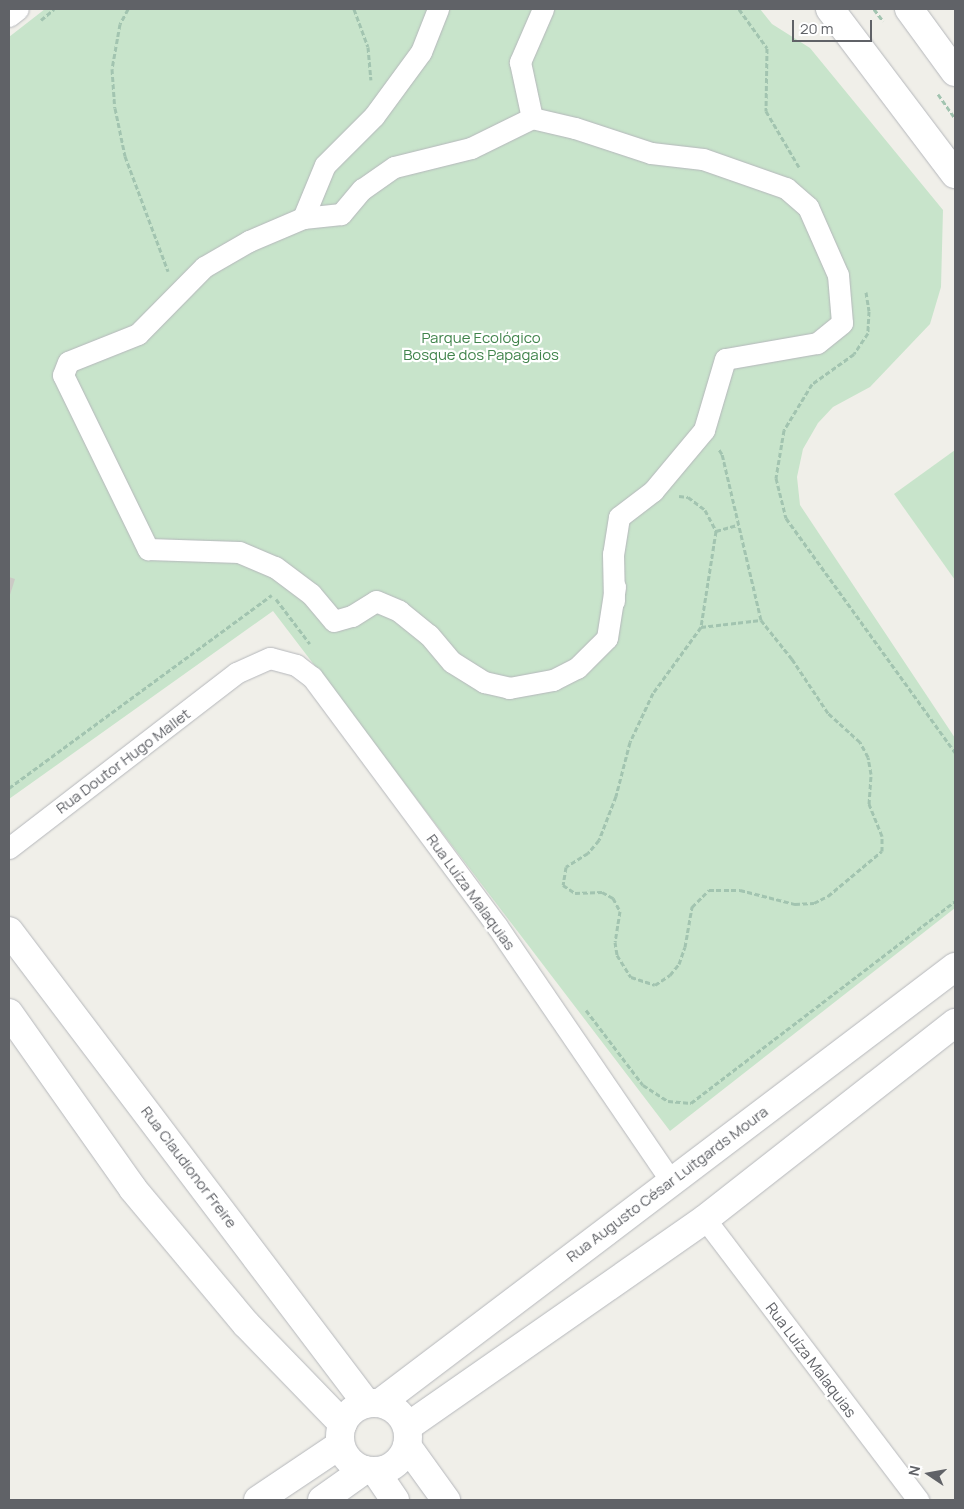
<!DOCTYPE html>
<html>
<head>
<meta charset="utf-8">
<style>
  body { margin:0 }
  #map { position:relative; width:964px; height:1509px; overflow:hidden; background:#f0efe9; font-family:Manrope,sans-serif }
  div>[style] { position:absolute }
  .green>* { inset:0; background:#c8e4cb }
  .building>* { inset:0; background:#cbcac5 }
  .path>* { height:3px; margin-top:-1.5px; transform-origin:0; background:repeating-linear-gradient(90deg,#a2c4b0 0 5px,transparent 0 7.5px) }
  .roads { filter:drop-shadow(0 0 1px #b5b7bb) drop-shadow(0 0 1px #b5b7bb) }
  .street>* { height:21px; margin:-10.5px; padding:0 10.5px; transform-origin:10.5px; border-radius:10.5px; background:#fff }
  .secondary>* { height:28px; margin:-14px; padding:0 14px; transform-origin:14px; border-radius:14px; background:#fff }
  .secondary>.ring { margin:-14px; padding:0; box-sizing:content-box; background:none; border:28px solid #fff; border-radius:50% }
  span { translate:-50% -50%; white-space:nowrap; text-align:center; line-height:1.15; -webkit-text-stroke:4.5px #fff; paint-order:stroke }
  .park-label { font-size:15px; color:#41844c }
  .street-label { font-size:15px; color:#606267 }
  .frame { position:absolute; inset:0; border:10px solid #606267; pointer-events:none }
  .north { position:absolute; left:904px; top:1449px; width:50px; height:50px; -webkit-text-stroke:4px #fff; paint-order:stroke; rotate:282deg; font-size:14px; font-weight:700; line-height:20px; text-align:center; color:#606267 }
  .north::after { content:''; display:block; margin:auto; width:18px; height:22px; background:#606267; clip-path:polygon(50% 0,100% 100%,50% 72%,0 100%) }
  .scale { position:absolute; left:792px; top:20px; width:80px; height:22px; box-sizing:border-box; border:2px solid #606267; border-top:0; padding-left:6px; font-size:15px; line-height:18px; white-space:nowrap; color:#606267; -webkit-text-stroke:4px #fff; paint-order:stroke }
</style>
</head>
<body>
<div id="map">
  <div class="green">
    <i style="clip-path:polygon(45px 9px,760px 9px,772px 24px,810px 48px,943px 210px,941px 287px,930px 324px,870px 387px,833px 407px,818px 423px,803px 449px,797px 477px,800px 505px,955px 738px,955px 908px,670px 1131px,273px 611px,9px 799px,9px 37px)"></i>
    <i style="clip-path:polygon(955px 450px,955px 580px,894px 494px)"></i>
  </div>
  <div class="building">
    <i style="clip-path:polygon(9px 577px,15px 579px,9px 598px)"></i>
  </div>
  <div class="path">
    <i style="left:128px;top:9px;width:17px;rotate:118deg"></i>
    <i style="left:120px;top:24px;width:46px;rotate:100.1deg"></i>
    <i style="left:112px;top:69px;width:39px;rotate:86deg"></i>
    <i style="left:115px;top:108px;width:49px;rotate:78.2deg"></i>
    <i style="left:125px;top:156px;width:123px;rotate:69.5deg"></i>
    <i style="left:354px;top:9px;width:40px;rotate:69.8deg"></i>
    <i style="left:368px;top:47px;width:33px;rotate:85deg"></i>
    <i style="left:739px;top:9px;width:48px;rotate:54.3deg"></i>
    <i style="left:767px;top:48px;width:63px;rotate:90.9deg"></i>
    <i style="left:766px;top:111px;width:65px;rotate:59.5deg"></i>
    <i style="left:874px;top:9px;width:15px;rotate:53deg"></i>
    <i style="left:41px;top:20px;width:17px;rotate:-40deg"></i>
    <i style="left:938px;top:94px;width:29px;rotate:55deg"></i>
    <i style="left:866px;top:292px;width:19px;rotate:81deg"></i>
    <i style="left:869px;top:311px;width:22px;rotate:93deg"></i>
    <i style="left:868px;top:333px;width:25px;rotate:124deg"></i>
    <i style="left:854px;top:354px;width:52px;rotate:144.5deg"></i>
    <i style="left:812px;top:384px;width:54px;rotate:121.3deg"></i>
    <i style="left:784px;top:430px;width:49px;rotate:99.5deg"></i>
    <i style="left:776px;top:478px;width:41px;rotate:76deg"></i>
    <i style="left:786px;top:518px;width:289px;rotate:54.2deg"></i>
    <i style="left:679px;top:496px;width:9px;rotate:6deg"></i>
    <i style="left:688px;top:497px;width:21px;rotate:37deg"></i>
    <i style="left:705px;top:510px;width:24px;rotate:62deg"></i>
    <i style="left:716px;top:531px;width:97px;rotate:98.9deg"></i>
    <i style="left:701px;top:627px;width:82px;rotate:126deg"></i>
    <i style="left:653px;top:693px;width:54px;rotate:115.1deg"></i>
    <i style="left:630px;top:742px;width:56px;rotate:104.5deg"></i>
    <i style="left:616px;top:796px;width:47px;rotate:111.1deg"></i>
    <i style="left:599px;top:840px;width:17px;rotate:130deg"></i>
    <i style="left:588px;top:853px;width:26px;rotate:148deg"></i>
    <i style="left:566px;top:867px;width:18px;rotate:99deg"></i>
    <i style="left:563px;top:885px;width:14px;rotate:34deg"></i>
    <i style="left:575px;top:893px;width:27px;rotate:-2deg"></i>
    <i style="left:602px;top:892px;width:13px;rotate:29deg"></i>
    <i style="left:613px;top:898px;width:15px;rotate:62deg"></i>
    <i style="left:620px;top:911px;width:31px;rotate:99deg"></i>
    <i style="left:615px;top:942px;width:13px;rotate:81deg"></i>
    <i style="left:617px;top:955px;width:26px;rotate:58deg"></i>
    <i style="left:631px;top:977px;width:25px;rotate:18deg"></i>
    <i style="left:655px;top:985px;width:18px;rotate:-34deg"></i>
    <i style="left:670px;top:975px;width:14px;rotate:-51deg"></i>
    <i style="left:679px;top:964px;width:18px;rotate:-71deg"></i>
    <i style="left:685px;top:947px;width:41px;rotate:-80.1deg"></i>
    <i style="left:692px;top:907px;width:24px;rotate:-45deg"></i>
    <i style="left:709px;top:890px;width:31px"></i>
    <i style="left:740px;top:890px;width:57px;rotate:14.3deg"></i>
    <i style="left:795px;top:904px;width:19px;rotate:-3deg"></i>
    <i style="left:814px;top:903px;width:16px;rotate:-27deg"></i>
    <i style="left:828px;top:896px;width:70px;rotate:-39.8deg"></i>
    <i style="left:882px;top:851px;width:15px;rotate:-90deg"></i>
    <i style="left:882px;top:836px;width:35px;rotate:-112deg"></i>
    <i style="left:869px;top:804px;width:30px;rotate:-86deg"></i>
    <i style="left:871px;top:774px;width:17px;rotate:-100deg"></i>
    <i style="left:868px;top:757px;width:17px;rotate:-118deg"></i>
    <i style="left:860px;top:742px;width:43px;rotate:-137.8deg"></i>
    <i style="left:828px;top:713px;width:65px;rotate:-123.7deg"></i>
    <i style="left:792px;top:659px;width:50px;rotate:-128.5deg"></i>
    <i style="left:761px;top:620px;width:171px;rotate:-103.2deg"></i>
    <i style="left:722px;top:454px;width:7px;rotate:-124deg"></i>
    <i style="left:716px;top:531px;width:22px;rotate:-16deg"></i>
    <i style="left:276px;top:599px;width:56px;rotate:52.9deg"></i>
    <i style="left:701px;top:627px;width:60px;rotate:-6.7deg"></i>
    <i style="left:9px;top:788px;width:326px;rotate:-36.3deg"></i>
    <i style="left:586px;top:1010px;width:94px;rotate:52.8deg"></i>
    <i style="left:643px;top:1085px;width:30px;rotate:33deg"></i>
    <i style="left:668px;top:1101px;width:23px;rotate:5deg"></i>
    <i style="left:691px;top:1103px;width:332px;rotate:-37.4deg"></i>
  </div>
  <div class="roads">
    <div class="street">
      <i style="left:543px;top:9px;width:58px;rotate:113.5deg"></i>
      <i style="left:520px;top:62px;width:57px;rotate:77.9deg"></i>
      <i style="left:532px;top:118px;width:68px;rotate:153.8deg"></i>
      <i style="left:471px;top:148px;width:79px;rotate:166.1deg"></i>
      <i style="left:394px;top:167px;width:39px;rotate:145deg"></i>
      <i style="left:362px;top:189px;width:33px;rotate:130deg"></i>
      <i style="left:341px;top:214px;width:38px;rotate:174deg"></i>
      <i style="left:303px;top:218px;width:59px;rotate:156.9deg"></i>
      <i style="left:249px;top:241px;width:52px;rotate:150deg"></i>
      <i style="left:204px;top:267px;width:94px;rotate:134.6deg"></i>
      <i style="left:138px;top:334px;width:75px;rotate:158.2deg"></i>
      <i style="left:68px;top:362px;width:14px;rotate:111deg"></i>
      <i style="left:63px;top:375px;width:194px;rotate:64deg"></i>
      <i style="left:148px;top:549px;width:91px;rotate:1.9deg"></i>
      <i style="left:239px;top:552px;width:39px;rotate:23deg"></i>
      <i style="left:275px;top:567px;width:45px;rotate:36.9deg"></i>
      <i style="left:311px;top:594px;width:35px;rotate:50deg"></i>
      <i style="left:334px;top:621px;width:19px;rotate:-16deg"></i>
      <i style="left:352px;top:616px;width:28px;rotate:-32deg"></i>
      <i style="left:376px;top:601px;width:25px;rotate:23deg"></i>
      <i style="left:399px;top:611px;width:38px;rotate:39deg"></i>
      <i style="left:429px;top:635px;width:35px;rotate:50deg"></i>
      <i style="left:452px;top:662px;width:38px;rotate:32deg"></i>
      <i style="left:484px;top:682px;width:26px;rotate:13deg"></i>
      <i style="left:509px;top:688px;width:45px;rotate:-10.3deg"></i>
      <i style="left:553px;top:680px;width:27px;rotate:-27deg"></i>
      <i style="left:577px;top:668px;width:42px;rotate:-45deg"></i>
      <i style="left:607px;top:638px;width:52px;rotate:-81.1deg"></i>
      <i style="left:9px;top:16px;width:11px;rotate:-38deg"></i>
      <i style="left:532px;top:118px;width:44px;rotate:13.1deg"></i>
      <i style="left:575px;top:128px;width:80px;rotate:18.2deg"></i>
      <i style="left:651px;top:153px;width:52px;rotate:6.6deg"></i>
      <i style="left:703px;top:159px;width:88px;rotate:19.3deg"></i>
      <i style="left:786px;top:188px;width:29px;rotate:41deg"></i>
      <i style="left:808px;top:207px;width:74px;rotate:66.2deg"></i>
      <i style="left:838px;top:275px;width:48px;rotate:85.2deg"></i>
      <i style="left:842px;top:323px;width:32px;rotate:141deg"></i>
      <i style="left:817px;top:343px;width:93px;rotate:170.1deg"></i>
      <i style="left:725px;top:359px;width:74px;rotate:106.5deg"></i>
      <i style="left:704px;top:430px;width:80px;rotate:129.9deg"></i>
      <i style="left:653px;top:491px;width:43px;rotate:142.6deg"></i>
      <i style="left:619px;top:517px;width:37px;rotate:99deg"></i>
      <i style="left:613px;top:554px;width:47px;rotate:88.8deg"></i>
      <i style="left:303px;top:218px;width:57px;rotate:-67.5deg"></i>
      <i style="left:325px;top:165px;width:69px;rotate:-45deg"></i>
      <i style="left:374px;top:116px;width:79px;rotate:-53.7deg"></i>
      <i style="left:421px;top:52px;width:46px;rotate:-68.4deg"></i>
      <i style="left:9px;top:848px;width:287px;rotate:-37.6deg"></i>
      <i style="left:236px;top:673px;width:37px;rotate:-24deg"></i>
      <i style="left:270px;top:658px;width:27px;rotate:15deg"></i>
      <i style="left:296px;top:665px;width:20px;rotate:37deg"></i>
      <i style="left:312px;top:677px;width:310px;rotate:53.4deg"></i>
      <i style="left:497px;top:926px;width:309px;rotate:55.7deg"></i>
      <i style="left:705px;top:1219px;width:353px;rotate:52.8deg"></i>
    </div>
    <div class="secondary">
      <i style="left:830px;top:9px;width:207px;rotate:52.9deg"></i>
      <i style="left:909px;top:9px;width:78px;rotate:53.9deg"></i>
      <i style="left:9px;top:931px;width:593px;rotate:52.88deg"></i>
      <i style="left:9px;top:1013px;width:215px;rotate:54.8deg"></i>
      <i style="left:133px;top:1189px;width:176px;rotate:50.1deg"></i>
      <i style="left:246px;top:1324px;width:139px;rotate:45.9deg"></i>
      <i class="ring" style="left:340px;top:1403px;width:40px;height:40px"></i>
      <i style="left:380px;top:1403px;width:722px;rotate:-37.17deg"></i>
      <i style="left:407px;top:1427px;width:363px;rotate:-34.9deg"></i>
      <i style="left:705px;top:1219px;width:318px;rotate:-38.1deg"></i>
      <i style="left:407px;top:1446px;width:67px;rotate:54.2deg"></i>
      <i style="left:376px;top:1472px;width:34px;rotate:56deg"></i>
      <i style="left:258px;top:1500px;width:99px;rotate:-33.9deg"></i>
      <i style="left:322px;top:1500px;width:52px;rotate:-35.5deg"></i>
    </div>
  </div>
  <div class="park-label">
    <span style="left:481px;top:346px">Parque Ecológico<br>Bosque dos Papagaios</span>
  </div>
  <div class="street-label">
    <span style="left:123px;top:761px;rotate:-37deg">Rua Doutor Hugo Mallet</span>
    <span style="left:471px;top:892px;rotate:54deg">Rua Luíza Malaquias</span>
    <span style="left:189px;top:1167px;rotate:53deg">Rua Claudionor Freire</span>
    <span style="left:667px;top:1184px;rotate:-37deg">Rua Augusto César Luitgards Moura</span>
    <span style="left:811px;top:1360px;rotate:53deg">Rua Luíza Malaquias</span>
  </div>
  <div class="frame"></div>
  <div class="north">N</div>
  <div class="scale">20 m</div>
</div>
</body>
</html>
